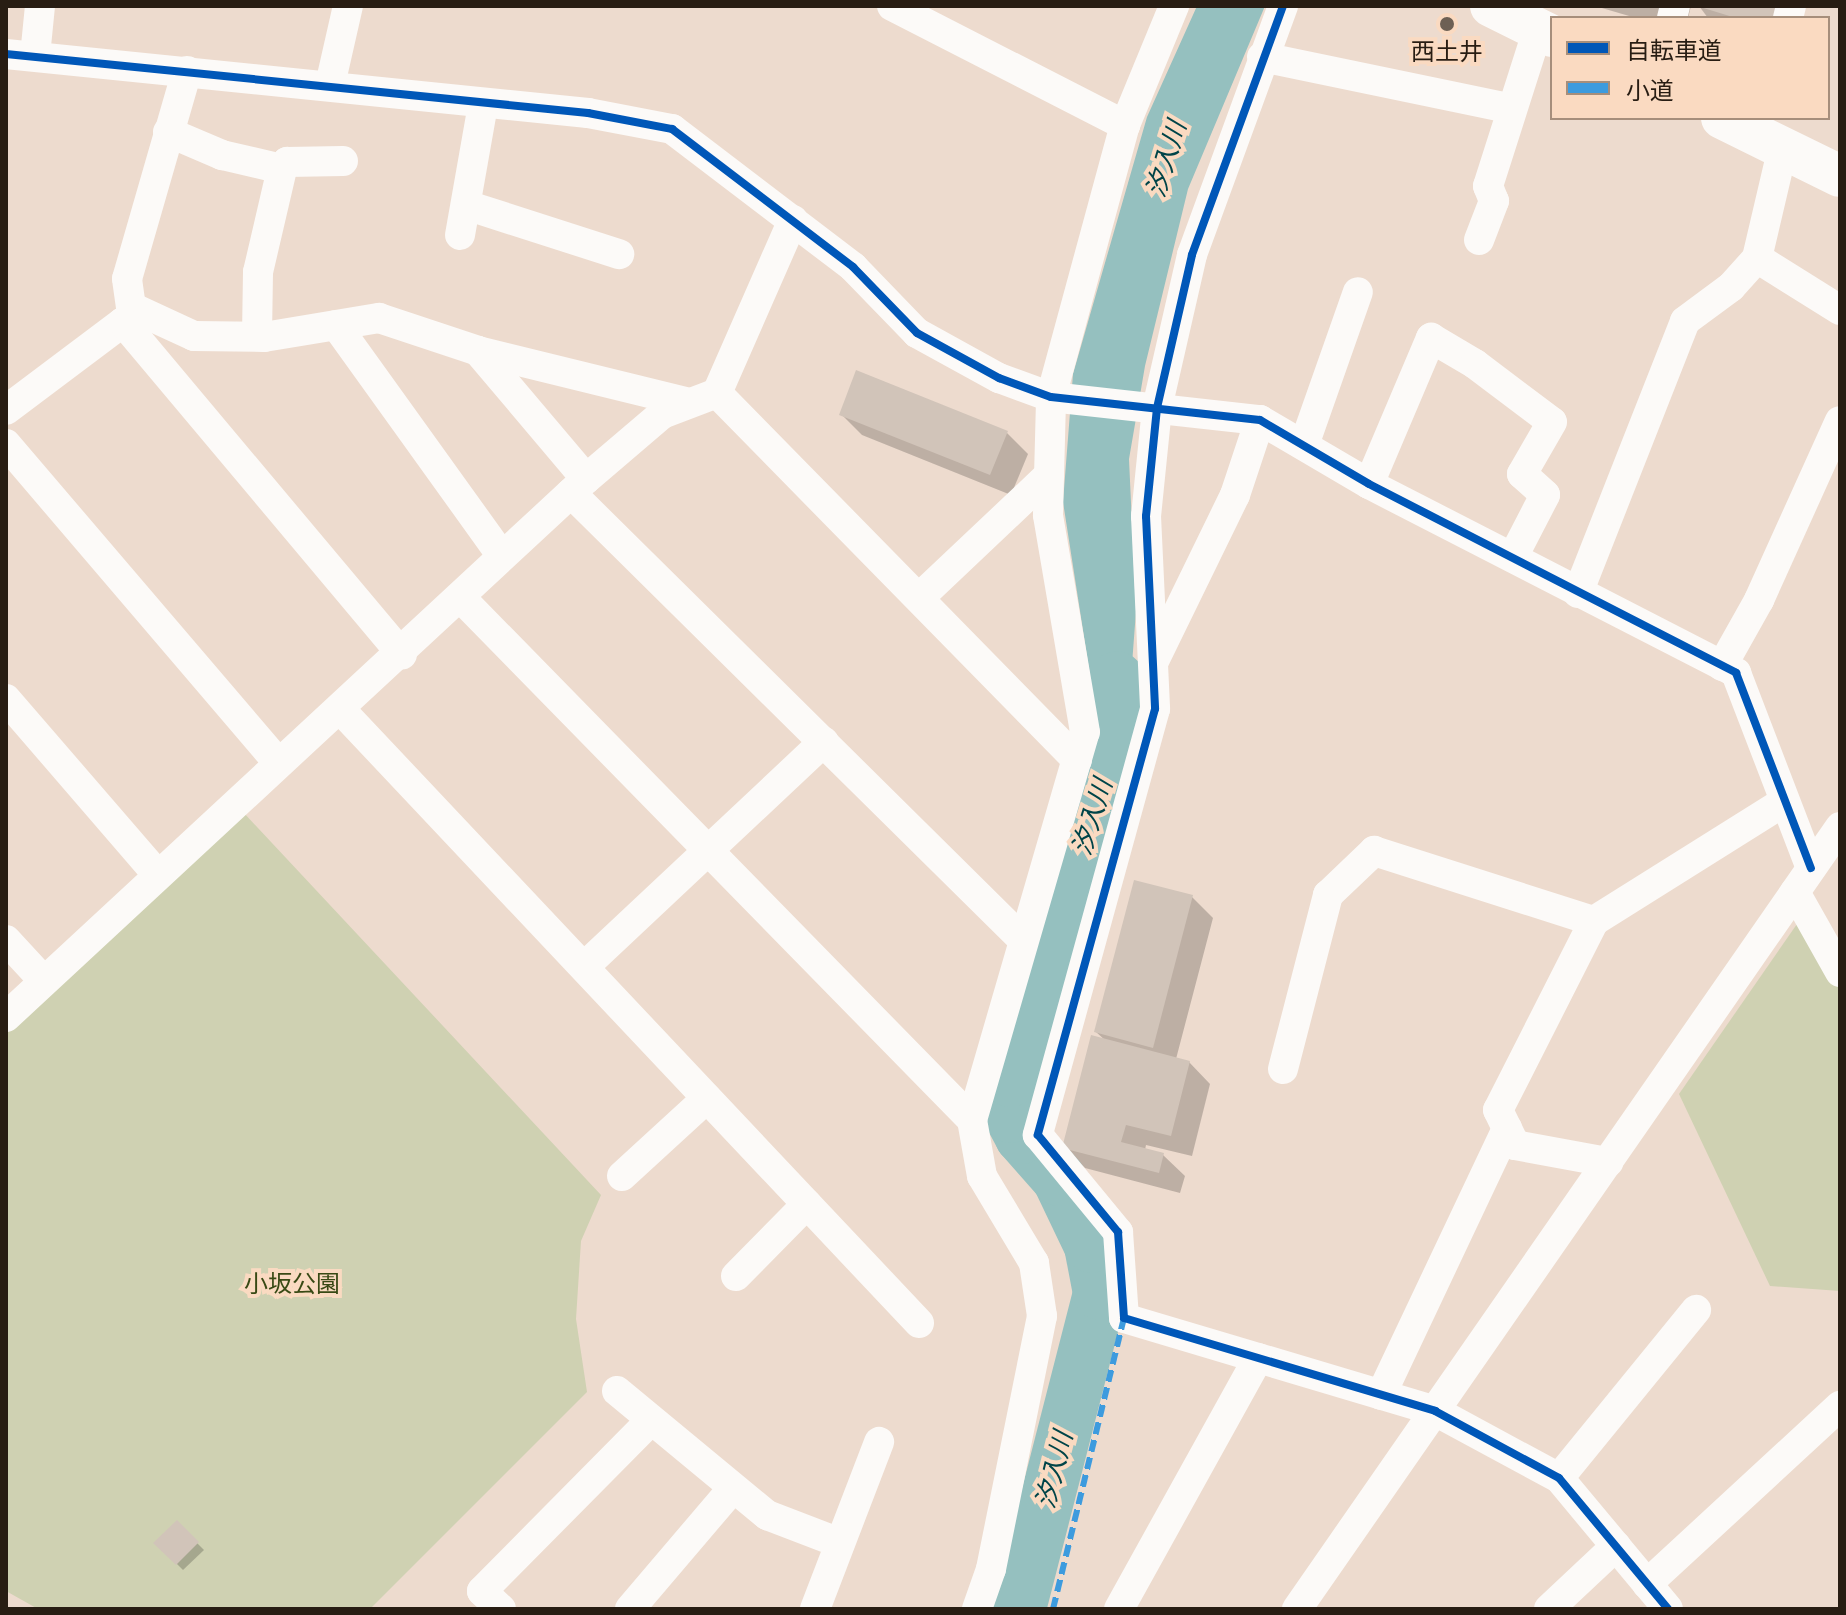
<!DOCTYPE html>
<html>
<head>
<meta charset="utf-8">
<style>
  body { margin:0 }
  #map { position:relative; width:1846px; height:1615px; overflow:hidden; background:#eddbce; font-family:"Golos Text","Noto Sans JP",sans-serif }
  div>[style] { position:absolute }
  .green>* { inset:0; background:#cfd1b2 }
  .water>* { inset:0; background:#95c0bf }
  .shadow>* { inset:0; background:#0003 }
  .river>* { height:54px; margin:-27px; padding:0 27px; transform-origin:27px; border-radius:27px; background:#95c0bf }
  .building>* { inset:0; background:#d1c4b9 }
  .street>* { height:30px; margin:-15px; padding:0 15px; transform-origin:15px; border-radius:15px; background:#fcfaf8 }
  .secondary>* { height:42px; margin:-21px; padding:0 21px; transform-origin:21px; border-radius:21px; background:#fcfaf8 }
  .quiet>* { height:6px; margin-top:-3px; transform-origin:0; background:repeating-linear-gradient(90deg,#3d9bde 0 12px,transparent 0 18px) }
  .cycleway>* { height:8px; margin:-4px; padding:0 4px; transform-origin:4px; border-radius:4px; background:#0057b8 }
  .dots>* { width:22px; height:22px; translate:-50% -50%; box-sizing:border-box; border:4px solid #fadac1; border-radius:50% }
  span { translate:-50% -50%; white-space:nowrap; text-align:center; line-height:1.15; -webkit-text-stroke:8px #fadac1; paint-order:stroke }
  .poi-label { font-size:24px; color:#281d13 }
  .park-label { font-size:24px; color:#384914 }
  .water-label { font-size:26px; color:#004448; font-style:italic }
  .frame { position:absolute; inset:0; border:8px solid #281d13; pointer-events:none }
  .legend { position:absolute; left:1550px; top:16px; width:280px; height:104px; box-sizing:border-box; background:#fadac1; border:2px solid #a68e7b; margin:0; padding:10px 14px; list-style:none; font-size:24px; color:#281d13 }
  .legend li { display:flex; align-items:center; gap:16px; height:40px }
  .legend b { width:40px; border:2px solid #a68e7b }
</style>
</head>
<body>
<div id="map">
  <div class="green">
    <i style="clip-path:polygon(243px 812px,601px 1195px,581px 1241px,576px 1319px,587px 1392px,370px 1609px,38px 1609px,6px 1591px,6px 1034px)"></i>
    <i style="clip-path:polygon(1797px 924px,1840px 973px,1840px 1291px,1770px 1286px,1679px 1094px)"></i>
  </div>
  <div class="water">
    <i style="clip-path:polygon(1197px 6px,1265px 6px,1188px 189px,1145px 366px,1129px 459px,1136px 611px,1128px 718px,1063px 841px,1097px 720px,1063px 502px,1073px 374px,1147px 117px)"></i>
  </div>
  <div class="shadow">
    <i style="clip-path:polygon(1595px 6px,1691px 6px,1688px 18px,1636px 18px)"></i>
    <i style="clip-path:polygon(1699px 6px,1793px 18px,1708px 18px)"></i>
    <i style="clip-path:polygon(841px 414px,1007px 433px,1028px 454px,1011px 495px,862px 435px)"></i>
    <i style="clip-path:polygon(1192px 897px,1213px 918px,1176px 1059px,1189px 1062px,1210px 1084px,1192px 1156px,1146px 1145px,1145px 1150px,1163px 1155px,1185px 1176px,1180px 1193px,1085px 1168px,1064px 1147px,1106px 1041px,1096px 1032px)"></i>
    <i style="clip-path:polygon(177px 1523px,204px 1550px,183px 1570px,156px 1543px)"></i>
  </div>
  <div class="river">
    <i style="left:1019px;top:1609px;width:326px;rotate:-75.6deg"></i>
    <i style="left:1100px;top:1293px;width:48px;rotate:-100.8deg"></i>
    <i style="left:1091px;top:1246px;width:74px;rotate:-115.5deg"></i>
    <i style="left:1059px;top:1179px;width:56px;rotate:-131.4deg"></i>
    <i style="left:1022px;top:1137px;width:24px;rotate:-118deg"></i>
    <i style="left:1011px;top:1116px;width:36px;rotate:-92deg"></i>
    <i style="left:1010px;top:1080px;width:338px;rotate:-72.8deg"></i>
    <i style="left:1110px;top:757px;width:79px;rotate:-84.9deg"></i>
  </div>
  <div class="building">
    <i style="clip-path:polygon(1697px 6px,1780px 6px,1777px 18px,1736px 18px)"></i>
    <i style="clip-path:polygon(856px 370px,1008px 431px,990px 475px,839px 415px)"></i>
    <i style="clip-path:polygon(1134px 880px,1193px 895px,1153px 1048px,1094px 1032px)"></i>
    <i style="clip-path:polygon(1091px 1035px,1190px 1061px,1171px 1136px,1126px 1125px,1121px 1142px,1164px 1153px,1159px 1173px,1062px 1148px)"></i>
    <i style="clip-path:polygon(177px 1520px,199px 1542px,176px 1565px,153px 1543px)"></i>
  </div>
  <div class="street">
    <i style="left:892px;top:6px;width:262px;rotate:27.1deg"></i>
    <i style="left:1283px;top:6px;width:265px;rotate:110.1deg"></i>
    <i style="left:1192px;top:255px;width:157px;rotate:102.9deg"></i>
    <i style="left:1157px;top:408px;width:109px;rotate:95.8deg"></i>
    <i style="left:1146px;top:516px;width:193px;rotate:87.3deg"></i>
    <i style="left:1155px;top:709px;width:442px;rotate:105.4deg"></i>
    <i style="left:1038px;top:1135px;width:126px;rotate:50.5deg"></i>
    <i style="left:1118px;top:1232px;width:86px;rotate:86deg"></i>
    <i style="left:1124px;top:1318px;width:325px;rotate:16.6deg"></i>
    <i style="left:1435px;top:1411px;width:141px;rotate:28.4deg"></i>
    <i style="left:1559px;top:1478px;width:170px;rotate:50.2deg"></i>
    <i style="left:1672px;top:18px;width:12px;rotate:-76deg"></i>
    <i style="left:1788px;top:18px;width:12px;rotate:-76deg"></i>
    <i style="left:6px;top:54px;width:585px;rotate:5.79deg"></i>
    <i style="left:588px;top:113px;width:86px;rotate:10.8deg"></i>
    <i style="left:672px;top:129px;width:228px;rotate:37.3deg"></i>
    <i style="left:853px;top:267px;width:92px;rotate:45.9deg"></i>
    <i style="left:917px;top:333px;width:94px;rotate:28.8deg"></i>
    <i style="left:999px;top:378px;width:55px;rotate:20.1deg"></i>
    <i style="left:1051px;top:397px;width:210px;rotate:6.3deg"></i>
    <i style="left:1260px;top:420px;width:126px;rotate:30.4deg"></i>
    <i style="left:1369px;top:484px;width:413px;rotate:27.2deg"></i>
    <i style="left:1736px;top:673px;width:209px;rotate:69deg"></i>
    <i style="left:35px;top:56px;width:50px;rotate:-84.3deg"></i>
    <i style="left:1262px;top:57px;width:255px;rotate:11.7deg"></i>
    <i style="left:187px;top:71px;width:216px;rotate:106.1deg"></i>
    <i style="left:127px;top:279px;width:28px;rotate:82deg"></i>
    <i style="left:131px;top:307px;width:69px;rotate:24.7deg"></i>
    <i style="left:194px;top:336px;width:70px;rotate:0.8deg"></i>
    <i style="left:264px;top:337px;width:117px;rotate:-9.4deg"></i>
    <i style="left:379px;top:318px;width:104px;rotate:18.4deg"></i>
    <i style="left:478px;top:351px;width:214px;rotate:13.8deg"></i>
    <i style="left:330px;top:85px;width:81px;rotate:-77.2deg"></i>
    <i style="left:168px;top:132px;width:59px;rotate:23.1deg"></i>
    <i style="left:222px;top:155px;width:62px;rotate:13.1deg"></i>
    <i style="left:282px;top:169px;width:9px;rotate:-54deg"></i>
    <i style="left:287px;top:162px;width:56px;rotate:-1deg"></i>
    <i style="left:466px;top:205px;width:161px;rotate:17.8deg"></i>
    <i style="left:460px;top:235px;width:133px;rotate:-80deg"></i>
    <i style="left:1479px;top:240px;width:42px;rotate:-69deg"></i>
    <i style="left:1494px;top:201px;width:16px;rotate:-112deg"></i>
    <i style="left:1488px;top:186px;width:165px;rotate:-72.3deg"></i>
    <i style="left:1757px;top:258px;width:98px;rotate:32.1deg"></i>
    <i style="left:336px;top:325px;width:284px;rotate:54.3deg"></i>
    <i style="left:257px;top:336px;width:64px;rotate:-89.1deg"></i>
    <i style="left:258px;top:272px;width:106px;rotate:-76.9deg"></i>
    <i style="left:478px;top:351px;width:167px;rotate:49.8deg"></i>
    <i style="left:717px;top:393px;width:514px;rotate:45.55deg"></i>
    <i style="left:6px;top:410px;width:146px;rotate:-36.9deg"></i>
    <i style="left:123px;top:322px;width:434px;rotate:50deg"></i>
    <i style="left:6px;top:444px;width:418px;rotate:49.5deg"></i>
    <i style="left:1304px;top:445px;width:162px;rotate:-70.6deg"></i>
    <i style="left:1369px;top:484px;width:159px;rotate:-67deg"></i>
    <i style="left:1431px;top:338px;width:51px;rotate:30.6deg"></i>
    <i style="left:1475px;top:364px;width:96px;rotate:37deg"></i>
    <i style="left:1552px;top:422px;width:60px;rotate:120deg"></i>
    <i style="left:1522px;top:474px;width:31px;rotate:42deg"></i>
    <i style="left:1545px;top:495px;width:70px;rotate:117.3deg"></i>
    <i style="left:571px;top:493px;width:636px;rotate:44.68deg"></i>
    <i style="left:1578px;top:593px;width:292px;rotate:-68.5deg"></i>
    <i style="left:1685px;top:321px;width:57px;rotate:-36.5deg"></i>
    <i style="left:1731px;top:287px;width:39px;rotate:-48deg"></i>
    <i style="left:1757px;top:258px;width:114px;rotate:-76.8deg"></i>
    <i style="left:460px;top:597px;width:732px;rotate:45.61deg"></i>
    <i style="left:919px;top:598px;width:179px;rotate:-43.4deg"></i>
    <i style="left:1155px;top:659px;width:182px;rotate:-64deg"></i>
    <i style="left:1235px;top:495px;width:79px;rotate:-71.6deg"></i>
    <i style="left:1722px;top:666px;width:76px;rotate:-60.7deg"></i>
    <i style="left:1759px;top:600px;width:196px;rotate:-65.7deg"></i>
    <i style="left:6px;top:699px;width:231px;rotate:49.2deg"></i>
    <i style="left:340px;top:709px;width:844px;rotate:46.68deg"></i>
    <i style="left:1795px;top:892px;width:92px;rotate:60.6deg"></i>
    <i style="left:1594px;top:921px;width:224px;rotate:-32.1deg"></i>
    <i style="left:6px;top:940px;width:54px;rotate:47.2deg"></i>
    <i style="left:584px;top:967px;width:329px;rotate:-43.2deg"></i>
    <i style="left:6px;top:1017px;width:791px;rotate:-42.85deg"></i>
    <i style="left:586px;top:479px;width:100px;rotate:-40.5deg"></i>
    <i style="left:662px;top:414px;width:59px;rotate:-20.9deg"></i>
    <i style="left:717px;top:393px;width:189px;rotate:-66.3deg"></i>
    <i style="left:1283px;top:1069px;width:180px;rotate:-75.5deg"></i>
    <i style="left:1328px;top:895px;width:64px;rotate:-43.7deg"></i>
    <i style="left:1374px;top:851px;width:231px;rotate:17.7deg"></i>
    <i style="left:1594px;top:921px;width:212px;rotate:116.9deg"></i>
    <i style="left:1498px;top:1110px;width:39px;rotate:64deg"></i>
    <i style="left:1515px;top:1145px;width:95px;rotate:10.4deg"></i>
    <i style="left:622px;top:1176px;width:115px;rotate:-42.5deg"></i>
    <i style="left:736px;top:1276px;width:101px;rotate:-45.4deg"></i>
    <i style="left:617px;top:1391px;width:195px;rotate:39.6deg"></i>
    <i style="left:767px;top:1515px;width:78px;rotate:21deg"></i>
    <i style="left:1381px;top:1395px;width:295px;rotate:-64.7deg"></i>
    <i style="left:1559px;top:1478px;width:217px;rotate:-50.8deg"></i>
    <i style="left:1647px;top:1584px;width:263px;rotate:-42.7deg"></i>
    <i style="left:501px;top:1609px;width:26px;rotate:-137deg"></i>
    <i style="left:482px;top:1591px;width:239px;rotate:-45.3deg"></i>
    <i style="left:630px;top:1609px;width:159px;rotate:-49.6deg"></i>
    <i style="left:815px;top:1609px;width:179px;rotate:-69deg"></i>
    <i style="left:977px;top:1609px;width:42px;rotate:-70.7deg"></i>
    <i style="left:991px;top:1569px;width:258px;rotate:-78.6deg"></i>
    <i style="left:1042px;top:1316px;width:54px;rotate:-98.6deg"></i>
    <i style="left:1034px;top:1263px;width:101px;rotate:-120.9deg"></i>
    <i style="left:982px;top:1176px;width:57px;rotate:-100.1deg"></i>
    <i style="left:972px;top:1120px;width:404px;rotate:-73.8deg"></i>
    <i style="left:1085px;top:732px;width:220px;rotate:-99.7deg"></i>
    <i style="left:1048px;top:515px;width:118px;rotate:-88.5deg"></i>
    <i style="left:1051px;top:397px;width:282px;rotate:-74.8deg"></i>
    <i style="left:1125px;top:125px;width:129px;rotate:-67.6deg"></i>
    <i style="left:1119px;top:1609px;width:287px;rotate:-61deg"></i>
    <i style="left:1297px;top:1609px;width:952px;rotate:-55.22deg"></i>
    <i style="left:1549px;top:1609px;width:92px;rotate:-43.2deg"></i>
  </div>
  <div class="secondary">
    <i style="left:1491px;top:6px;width:68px;rotate:26.2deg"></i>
    <i style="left:1722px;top:118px;width:131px;rotate:26.2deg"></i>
  </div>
  <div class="quiet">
    <i style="left:1053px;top:1609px;width:300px;rotate:-76.3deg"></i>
  </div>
  <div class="cycleway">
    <i style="left:1283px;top:6px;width:265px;rotate:110.1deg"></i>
    <i style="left:1192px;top:255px;width:157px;rotate:102.9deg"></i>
    <i style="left:1157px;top:408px;width:109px;rotate:95.8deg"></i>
    <i style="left:1146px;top:516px;width:193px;rotate:87.3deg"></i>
    <i style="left:1155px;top:709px;width:442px;rotate:105.4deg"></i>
    <i style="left:1038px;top:1135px;width:126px;rotate:50.5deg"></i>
    <i style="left:1118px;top:1232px;width:86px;rotate:86deg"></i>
    <i style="left:1124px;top:1318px;width:325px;rotate:16.6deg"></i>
    <i style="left:1435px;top:1411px;width:141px;rotate:28.4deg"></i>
    <i style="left:1559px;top:1478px;width:170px;rotate:50.2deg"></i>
    <i style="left:6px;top:54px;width:585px;rotate:5.79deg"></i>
    <i style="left:588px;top:113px;width:86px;rotate:10.8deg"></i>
    <i style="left:672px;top:129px;width:228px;rotate:37.3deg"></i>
    <i style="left:853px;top:267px;width:92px;rotate:45.9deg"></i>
    <i style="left:917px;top:333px;width:94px;rotate:28.8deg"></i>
    <i style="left:999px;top:378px;width:55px;rotate:20.1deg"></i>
    <i style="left:1051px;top:397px;width:210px;rotate:6.3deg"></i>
    <i style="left:1260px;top:420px;width:126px;rotate:30.4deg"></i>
    <i style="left:1369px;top:484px;width:413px;rotate:27.2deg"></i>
    <i style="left:1736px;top:673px;width:209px;rotate:69deg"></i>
  </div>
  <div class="dots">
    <i style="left:1447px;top:24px;background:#6d6054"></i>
  </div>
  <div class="poi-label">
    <span style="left:1447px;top:51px">西土井</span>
  </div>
  <div class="park-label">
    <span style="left:292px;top:1283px">小坂公園</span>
  </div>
  <div class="water-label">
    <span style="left:1166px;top:159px;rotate:-73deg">汐入川</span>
    <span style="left:1092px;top:817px;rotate:-73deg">汐入川</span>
    <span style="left:1054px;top:1470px;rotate:-76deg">汐入川</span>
  </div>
  <div class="frame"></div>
  <ul class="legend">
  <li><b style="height:10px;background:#0057b8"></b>自転車道</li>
  <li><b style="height:10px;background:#3d9bde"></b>小道</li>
  </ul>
</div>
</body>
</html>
